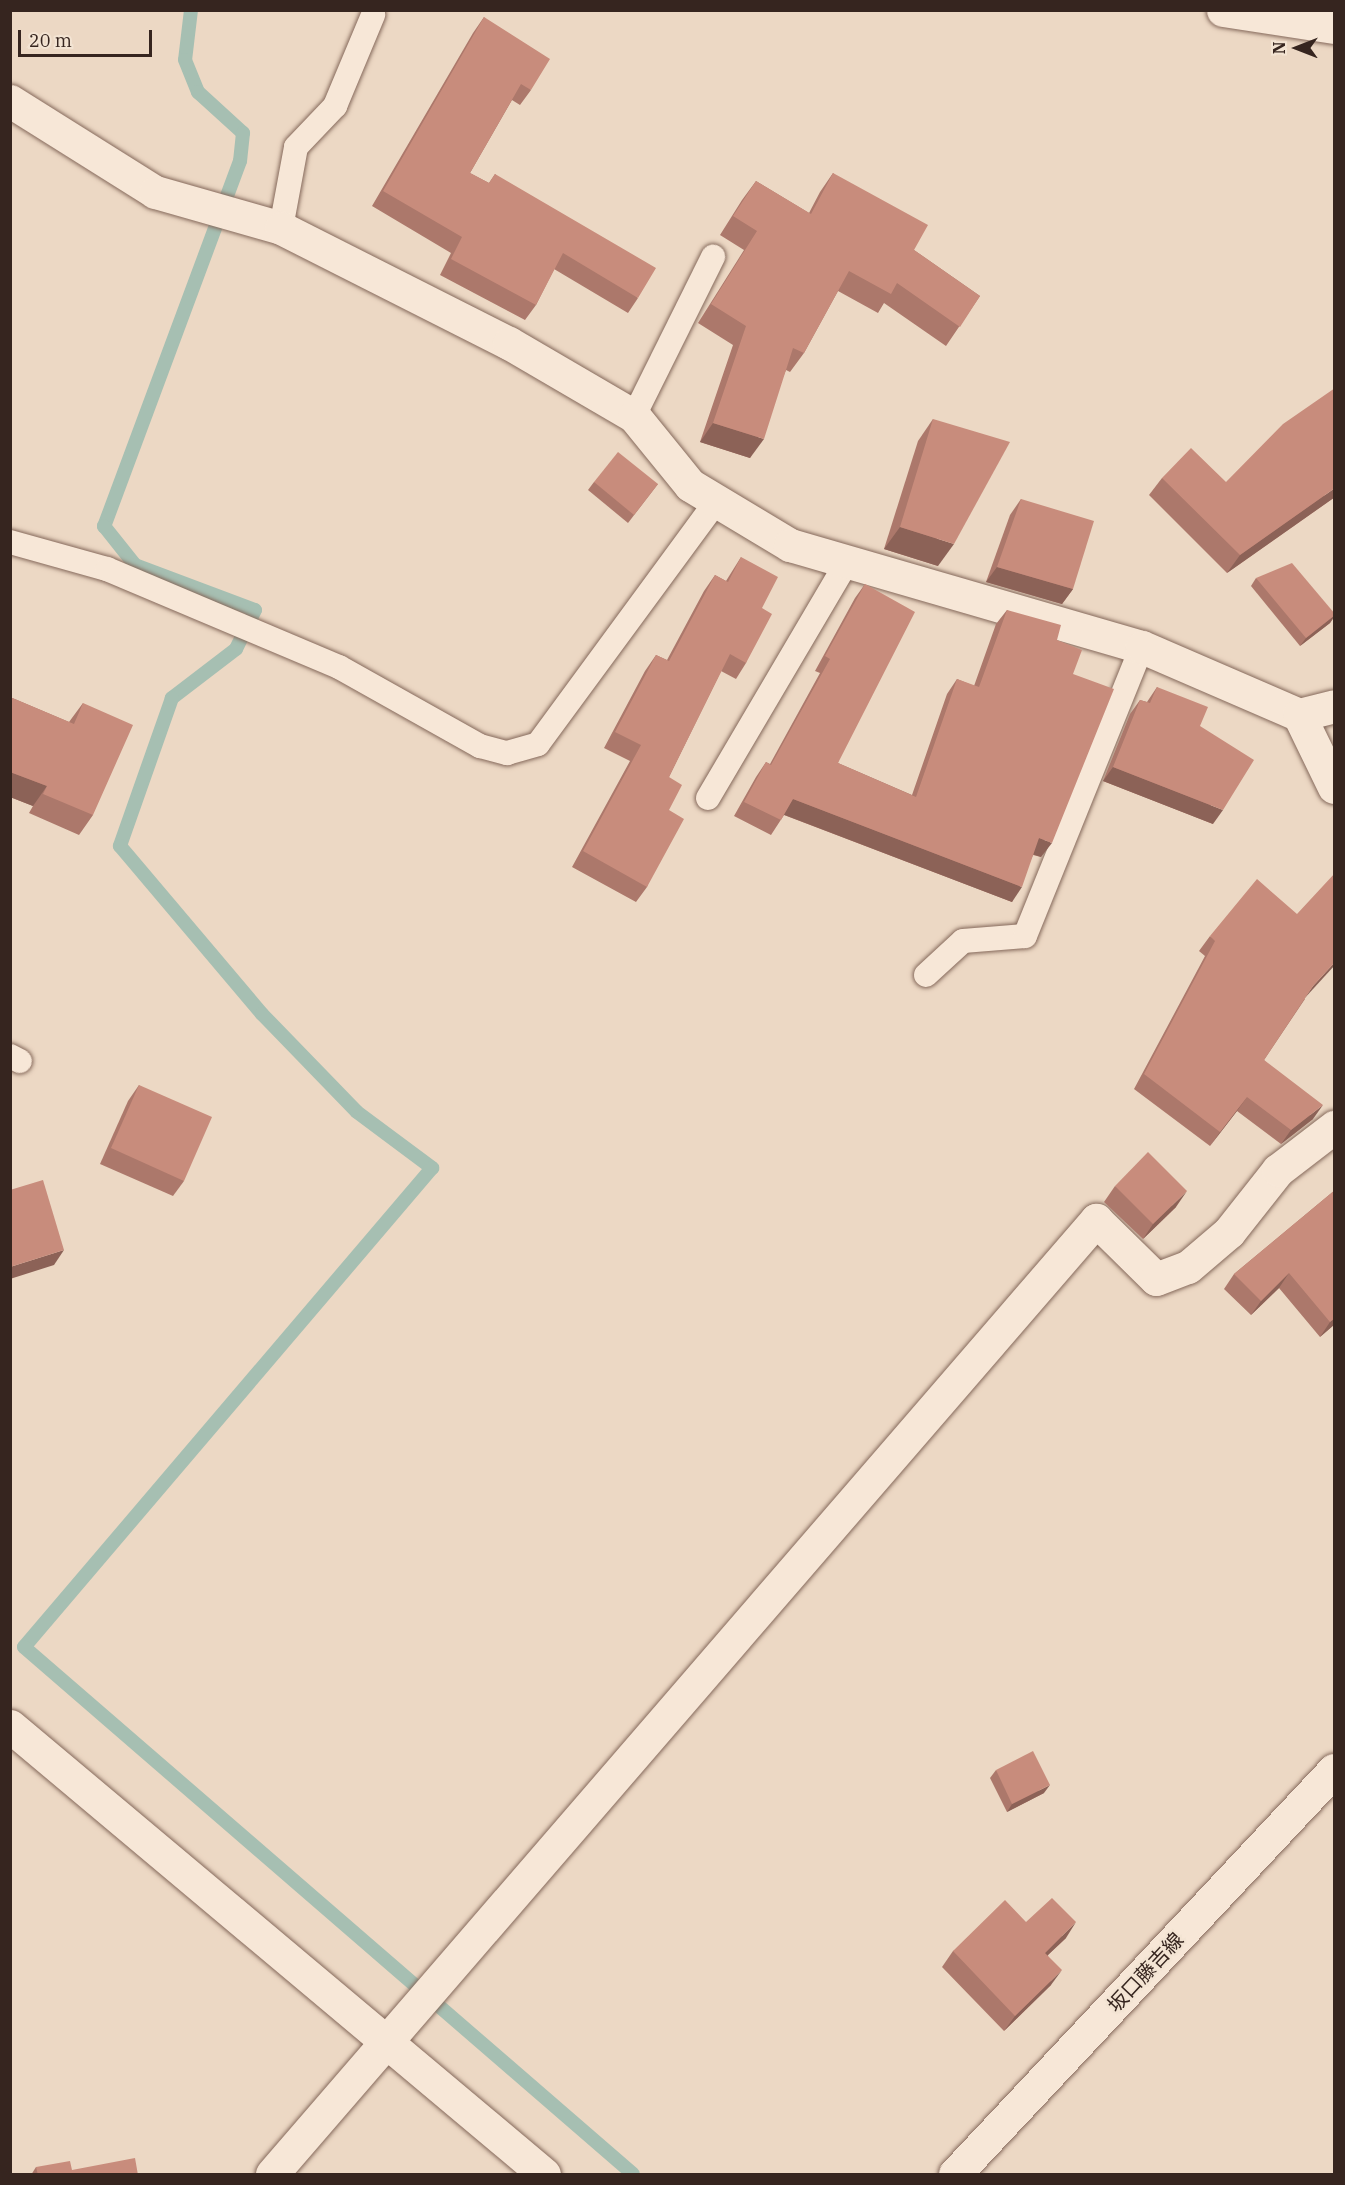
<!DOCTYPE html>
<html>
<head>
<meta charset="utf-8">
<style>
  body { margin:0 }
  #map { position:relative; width:1345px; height:2185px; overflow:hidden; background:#ecd8c4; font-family:"IBM Plex Serif","Noto Sans JP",serif }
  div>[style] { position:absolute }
  .stream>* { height:14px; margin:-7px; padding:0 7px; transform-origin:7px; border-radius:7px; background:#a6bfb2 }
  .roads { filter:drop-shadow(0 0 2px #85695b) drop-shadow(0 0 2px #85695b) }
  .service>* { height:24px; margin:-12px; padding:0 12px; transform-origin:12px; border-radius:12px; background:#f7e7d7 }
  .minor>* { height:33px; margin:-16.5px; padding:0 16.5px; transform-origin:16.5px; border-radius:16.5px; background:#f7e7d7 }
  .tertiary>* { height:33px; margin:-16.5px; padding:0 16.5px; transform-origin:16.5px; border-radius:16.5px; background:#f7e7d7 }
  .secondary>* { height:33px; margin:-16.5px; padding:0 16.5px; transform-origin:16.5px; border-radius:16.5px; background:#f7e7d7 }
  .wall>* { inset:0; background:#ac786b }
  .shaded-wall>* { inset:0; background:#8c6257 }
  .building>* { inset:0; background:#c88c7c }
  span { translate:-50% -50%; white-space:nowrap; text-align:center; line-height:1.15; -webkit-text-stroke:4.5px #f3e4d3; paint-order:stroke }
  .street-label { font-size:20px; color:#36251f }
  .frame { position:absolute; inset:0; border:12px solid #36251f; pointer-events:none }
  .north { position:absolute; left:1267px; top:18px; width:60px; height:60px; -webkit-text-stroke:4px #f3e4d3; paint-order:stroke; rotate:270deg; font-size:16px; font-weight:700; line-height:24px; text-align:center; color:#36251f }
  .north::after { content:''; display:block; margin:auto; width:21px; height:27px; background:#36251f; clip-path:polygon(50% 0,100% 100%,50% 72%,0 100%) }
  .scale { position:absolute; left:18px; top:30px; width:134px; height:27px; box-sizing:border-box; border:3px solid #36251f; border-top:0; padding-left:8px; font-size:18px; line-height:21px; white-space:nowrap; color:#36251f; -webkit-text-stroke:4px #f3e4d3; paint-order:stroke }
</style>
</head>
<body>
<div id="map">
  <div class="stream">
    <i style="left:191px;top:10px;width:50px;rotate:96.8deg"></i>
    <i style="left:185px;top:60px;width:35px;rotate:68deg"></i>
    <i style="left:198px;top:92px;width:61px;rotate:42.3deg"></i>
    <i style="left:243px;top:133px;width:28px;rotate:96deg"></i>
    <i style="left:240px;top:161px;width:390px;rotate:110.4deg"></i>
    <i style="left:104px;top:526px;width:50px;rotate:51.5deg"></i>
    <i style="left:135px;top:565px;width:128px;rotate:20.6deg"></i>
    <i style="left:255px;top:610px;width:43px;rotate:116deg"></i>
    <i style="left:236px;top:649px;width:81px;rotate:142.6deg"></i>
    <i style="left:172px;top:698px;width:157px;rotate:109.4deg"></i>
    <i style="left:120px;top:846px;width:220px;rotate:49.8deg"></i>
    <i style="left:262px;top:1014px;width:136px;rotate:45.9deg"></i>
    <i style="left:357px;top:1112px;width:94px;rotate:36.7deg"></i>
    <i style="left:432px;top:1168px;width:629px;rotate:130.42deg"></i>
    <i style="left:24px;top:1647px;width:805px;rotate:40.87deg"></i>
  </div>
  <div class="roads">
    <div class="service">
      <i style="left:281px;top:228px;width:82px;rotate:-79.5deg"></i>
      <i style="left:296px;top:147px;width:57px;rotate:-46.4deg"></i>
      <i style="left:335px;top:106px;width:99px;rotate:-67.3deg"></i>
      <i style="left:634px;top:416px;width:178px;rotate:-63.6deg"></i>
      <i style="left:10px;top:542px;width:101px;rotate:15.6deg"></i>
      <i style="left:107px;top:569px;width:252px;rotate:22.9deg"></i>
      <i style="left:339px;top:667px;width:162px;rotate:29.3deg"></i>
      <i style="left:480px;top:746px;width:28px;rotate:15deg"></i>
      <i style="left:507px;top:753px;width:32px;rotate:-16deg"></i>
      <i style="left:538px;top:744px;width:299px;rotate:-53.7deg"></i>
      <i style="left:708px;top:798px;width:272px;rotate:-59.5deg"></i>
      <i style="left:926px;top:975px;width:50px;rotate:-42.6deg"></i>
      <i style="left:963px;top:941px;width:62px;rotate:-4.6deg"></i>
      <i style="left:1025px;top:936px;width:312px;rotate:-68deg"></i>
      <i style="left:10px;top:1056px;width:11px;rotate:27deg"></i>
    </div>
    <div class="minor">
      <i style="left:1223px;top:10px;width:112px;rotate:8.7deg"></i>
      <i style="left:10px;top:101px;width:171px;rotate:32.1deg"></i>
      <i style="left:155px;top:192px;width:131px;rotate:15.9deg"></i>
      <i style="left:281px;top:228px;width:255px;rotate:26.8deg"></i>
      <i style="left:509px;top:343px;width:145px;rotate:30.3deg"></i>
      <i style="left:634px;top:416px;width:89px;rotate:50.9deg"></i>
      <i style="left:690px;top:485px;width:117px;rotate:31deg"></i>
      <i style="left:790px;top:545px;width:366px;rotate:16.2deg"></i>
      <i style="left:1142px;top:647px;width:171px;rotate:23.4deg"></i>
      <i style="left:1299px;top:715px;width:80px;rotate:64.1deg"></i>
      <i style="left:1299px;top:715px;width:36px;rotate:-14deg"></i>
      <i style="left:272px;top:2174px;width:1261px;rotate:-49.18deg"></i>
      <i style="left:1096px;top:1220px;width:84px;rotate:44.5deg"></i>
      <i style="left:1156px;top:1279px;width:34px;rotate:-21deg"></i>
      <i style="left:1188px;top:1267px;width:54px;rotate:-40.5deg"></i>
      <i style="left:1229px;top:1232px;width:79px;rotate:-51.7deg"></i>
      <i style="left:1278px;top:1170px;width:71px;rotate:-37.5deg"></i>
    </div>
    <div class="tertiary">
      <i style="left:10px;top:1726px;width:697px;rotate:40deg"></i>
    </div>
    <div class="secondary">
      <i style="left:955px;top:2174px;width:554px;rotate:-46.83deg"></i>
    </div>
  </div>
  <div class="wall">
    <i style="clip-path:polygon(484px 17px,531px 90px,520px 105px,512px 100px,470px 173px,489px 183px,495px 174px,638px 298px,628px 313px,554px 269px,536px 305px,525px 320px,440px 275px,451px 253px,372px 206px,473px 33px)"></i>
    <i style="clip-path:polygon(833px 173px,914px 250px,980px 296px,946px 346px,884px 303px,878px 313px,838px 291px,804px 353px,790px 372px,786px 370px,750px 458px,700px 442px,733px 345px,698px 323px,744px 250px,720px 235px,742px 200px,756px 181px,809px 213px,820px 192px)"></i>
    <i style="clip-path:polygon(933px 419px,938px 566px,884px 549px,918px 441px)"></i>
    <i style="clip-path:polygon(1162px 478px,1226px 482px,1335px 497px,1227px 573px,1149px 495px)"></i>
    <i style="clip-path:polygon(594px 482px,658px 484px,628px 523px,588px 490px)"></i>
    <i style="clip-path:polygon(1021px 499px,1073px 589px,1062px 604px,986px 582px,1010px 515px)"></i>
    <i style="clip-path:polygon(741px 557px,762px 608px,746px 663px,736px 679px,721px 671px,669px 777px,669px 810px,647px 887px,636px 902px,572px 867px,630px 761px,604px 748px,645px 671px,656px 655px,667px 660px,704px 591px,715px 575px,726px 581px)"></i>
    <i style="clip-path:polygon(1256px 578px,1335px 616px,1330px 623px,1300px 646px,1251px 586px)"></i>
    <i style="clip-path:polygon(865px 584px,838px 763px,912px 795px,947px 694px,957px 679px,974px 686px,996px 624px,1007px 610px,1057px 640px,1073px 674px,1041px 857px,1033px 855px,1012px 902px,784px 815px,771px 835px,734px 816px,756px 777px,766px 762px,770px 764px,820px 673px,815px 671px,855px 598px)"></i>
    <i style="clip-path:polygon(1157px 687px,1200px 726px,1213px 824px,1103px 781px,1130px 714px,1140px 700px,1147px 702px)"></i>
    <i style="clip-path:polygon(10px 697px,69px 722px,83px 703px,93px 815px,79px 835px,29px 813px,33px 806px,10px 797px)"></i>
    <i style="clip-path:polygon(1210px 936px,1305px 999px,1264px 1060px,1313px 1119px,1281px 1144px,1237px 1111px,1210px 1146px,1134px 1089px,1205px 956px,1199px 951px)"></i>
    <i style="clip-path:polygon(139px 1085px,184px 1181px,173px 1196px,100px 1164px,128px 1101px)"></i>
    <i style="clip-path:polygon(1115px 1186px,1176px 1207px,1143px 1239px,1104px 1202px)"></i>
    <i style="clip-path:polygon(1335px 1190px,1335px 1324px,1320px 1337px,1279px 1288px,1251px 1315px,1224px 1289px,1234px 1274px)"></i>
    <i style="clip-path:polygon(996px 1770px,1044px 1793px,1007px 1812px,990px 1778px)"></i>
    <i style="clip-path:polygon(1026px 1922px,1066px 1938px,1048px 1955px,1051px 1985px,1004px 2031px,942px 1967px,953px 1951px)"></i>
    <i style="clip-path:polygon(36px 2167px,72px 2170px,138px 2175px,31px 2175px)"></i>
  </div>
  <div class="shaded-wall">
    <i style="clip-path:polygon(713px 423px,764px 439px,750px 458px,700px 442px)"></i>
    <i style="clip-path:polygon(1335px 488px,1335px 497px,1227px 573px,1240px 555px)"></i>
    <i style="clip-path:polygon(900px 527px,954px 544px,938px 566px,884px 549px)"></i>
    <i style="clip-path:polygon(997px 567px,1073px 589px,1062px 604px,986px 582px)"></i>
    <i style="clip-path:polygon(1335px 615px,1330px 623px,1300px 646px,1306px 638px)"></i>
    <i style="clip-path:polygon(1113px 767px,1223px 810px,1213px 824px,1103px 781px)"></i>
    <i style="clip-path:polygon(10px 772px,47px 786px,33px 806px,10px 797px)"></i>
    <i style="clip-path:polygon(793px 799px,1022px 887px,1012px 902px,782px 814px)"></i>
    <i style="clip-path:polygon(1039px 838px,1052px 843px,1041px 857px,1029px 853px)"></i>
    <i style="clip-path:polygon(1335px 962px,1335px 965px,1303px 1000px,1313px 986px)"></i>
    <i style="clip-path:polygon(1247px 1097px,1237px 1111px,1210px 1146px,1220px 1132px)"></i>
    <i style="clip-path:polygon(1323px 1105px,1313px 1119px,1281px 1144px,1291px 1130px)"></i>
    <i style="clip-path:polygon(1187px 1191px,1176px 1207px,1143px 1239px,1153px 1224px)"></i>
    <i style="clip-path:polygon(64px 1250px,54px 1265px,10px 1279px,10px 1267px)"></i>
    <i style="clip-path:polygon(1289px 1273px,1279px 1288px,1251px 1315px,1261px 1301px)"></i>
    <i style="clip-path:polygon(1335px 1318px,1335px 1324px,1320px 1337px,1330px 1322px)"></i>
    <i style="clip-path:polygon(1050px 1785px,1044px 1793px,1007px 1812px,1012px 1804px)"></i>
    <i style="clip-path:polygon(1076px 1922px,1066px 1938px,1034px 1968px,1045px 1953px)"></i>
    <i style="clip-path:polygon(1062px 1970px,1051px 1985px,1004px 2031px,1015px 2016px)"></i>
  </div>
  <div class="building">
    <i style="clip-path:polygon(484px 17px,550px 59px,531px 90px,521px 84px,470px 173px,489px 183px,495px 174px,656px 268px,638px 298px,563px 253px,536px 305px,451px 259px,462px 237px,383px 191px)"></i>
    <i style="clip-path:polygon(833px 173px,928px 225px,914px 250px,980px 296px,960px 327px,897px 283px,891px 294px,849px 271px,804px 353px,793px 348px,764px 439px,713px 423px,746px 326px,711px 304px,757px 231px,733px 216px,756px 181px,811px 214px)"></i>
    <i style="clip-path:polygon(1335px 388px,1335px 488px,1240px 555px,1162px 478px,1191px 448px,1226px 482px,1283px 424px)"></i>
    <i style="clip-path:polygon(933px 419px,1010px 442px,954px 544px,900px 527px)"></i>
    <i style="clip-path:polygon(618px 452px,658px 484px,634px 515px,594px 482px)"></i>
    <i style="clip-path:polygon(1021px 499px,1094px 521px,1073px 589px,997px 567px)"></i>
    <i style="clip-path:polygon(741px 557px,778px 577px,762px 608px,772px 614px,746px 663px,730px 654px,669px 777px,682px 785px,669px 810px,684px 819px,647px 887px,583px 851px,641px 745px,615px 732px,656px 655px,669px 661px,715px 575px,728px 582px)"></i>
    <i style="clip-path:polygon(1292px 563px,1335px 614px,1335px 615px,1306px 638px,1256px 578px)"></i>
    <i style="clip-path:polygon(865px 584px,915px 612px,838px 763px,916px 797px,957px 679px,979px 687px,1007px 610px,1061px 625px,1057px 640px,1082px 650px,1073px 674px,1114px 689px,1052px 843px,1039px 838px,1022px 887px,793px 799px,781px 820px,744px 802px,766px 762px,771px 765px,830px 659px,825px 656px)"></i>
    <i style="clip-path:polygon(1157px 687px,1208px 707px,1200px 726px,1254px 760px,1223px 810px,1113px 767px,1140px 700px,1150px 703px)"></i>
    <i style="clip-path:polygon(10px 697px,74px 724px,83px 703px,133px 725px,93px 815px,43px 794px,47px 786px,10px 772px)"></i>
    <i style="clip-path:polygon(1335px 873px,1335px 962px,1313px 986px,1264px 1060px,1323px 1105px,1291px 1130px,1247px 1097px,1220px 1132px,1144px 1074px,1215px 941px,1210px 936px,1257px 879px,1297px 914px)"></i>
    <i style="clip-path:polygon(139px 1085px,212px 1117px,184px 1181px,111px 1148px)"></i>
    <i style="clip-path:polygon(1148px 1152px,1187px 1191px,1153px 1224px,1115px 1186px)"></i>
    <i style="clip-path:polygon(43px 1180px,64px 1250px,10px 1267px,10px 1190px)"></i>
    <i style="clip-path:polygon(1335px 1190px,1335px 1318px,1330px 1322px,1289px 1273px,1261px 1301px,1234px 1274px)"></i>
    <i style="clip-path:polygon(1033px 1751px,1050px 1785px,1012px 1804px,996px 1770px)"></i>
    <i style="clip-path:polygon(1052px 1898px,1076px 1922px,1045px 1953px,1062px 1970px,1015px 2016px,953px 1951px,1005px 1900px,1026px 1922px)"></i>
    <i style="clip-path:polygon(135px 2158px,138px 2175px,38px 2175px,36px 2167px,70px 2161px,72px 2170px)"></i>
  </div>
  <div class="street-label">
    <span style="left:1145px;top:1972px;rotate:-47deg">坂口藤吉線</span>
  </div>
  <div class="frame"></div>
  <div class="north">N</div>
  <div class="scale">20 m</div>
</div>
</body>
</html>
